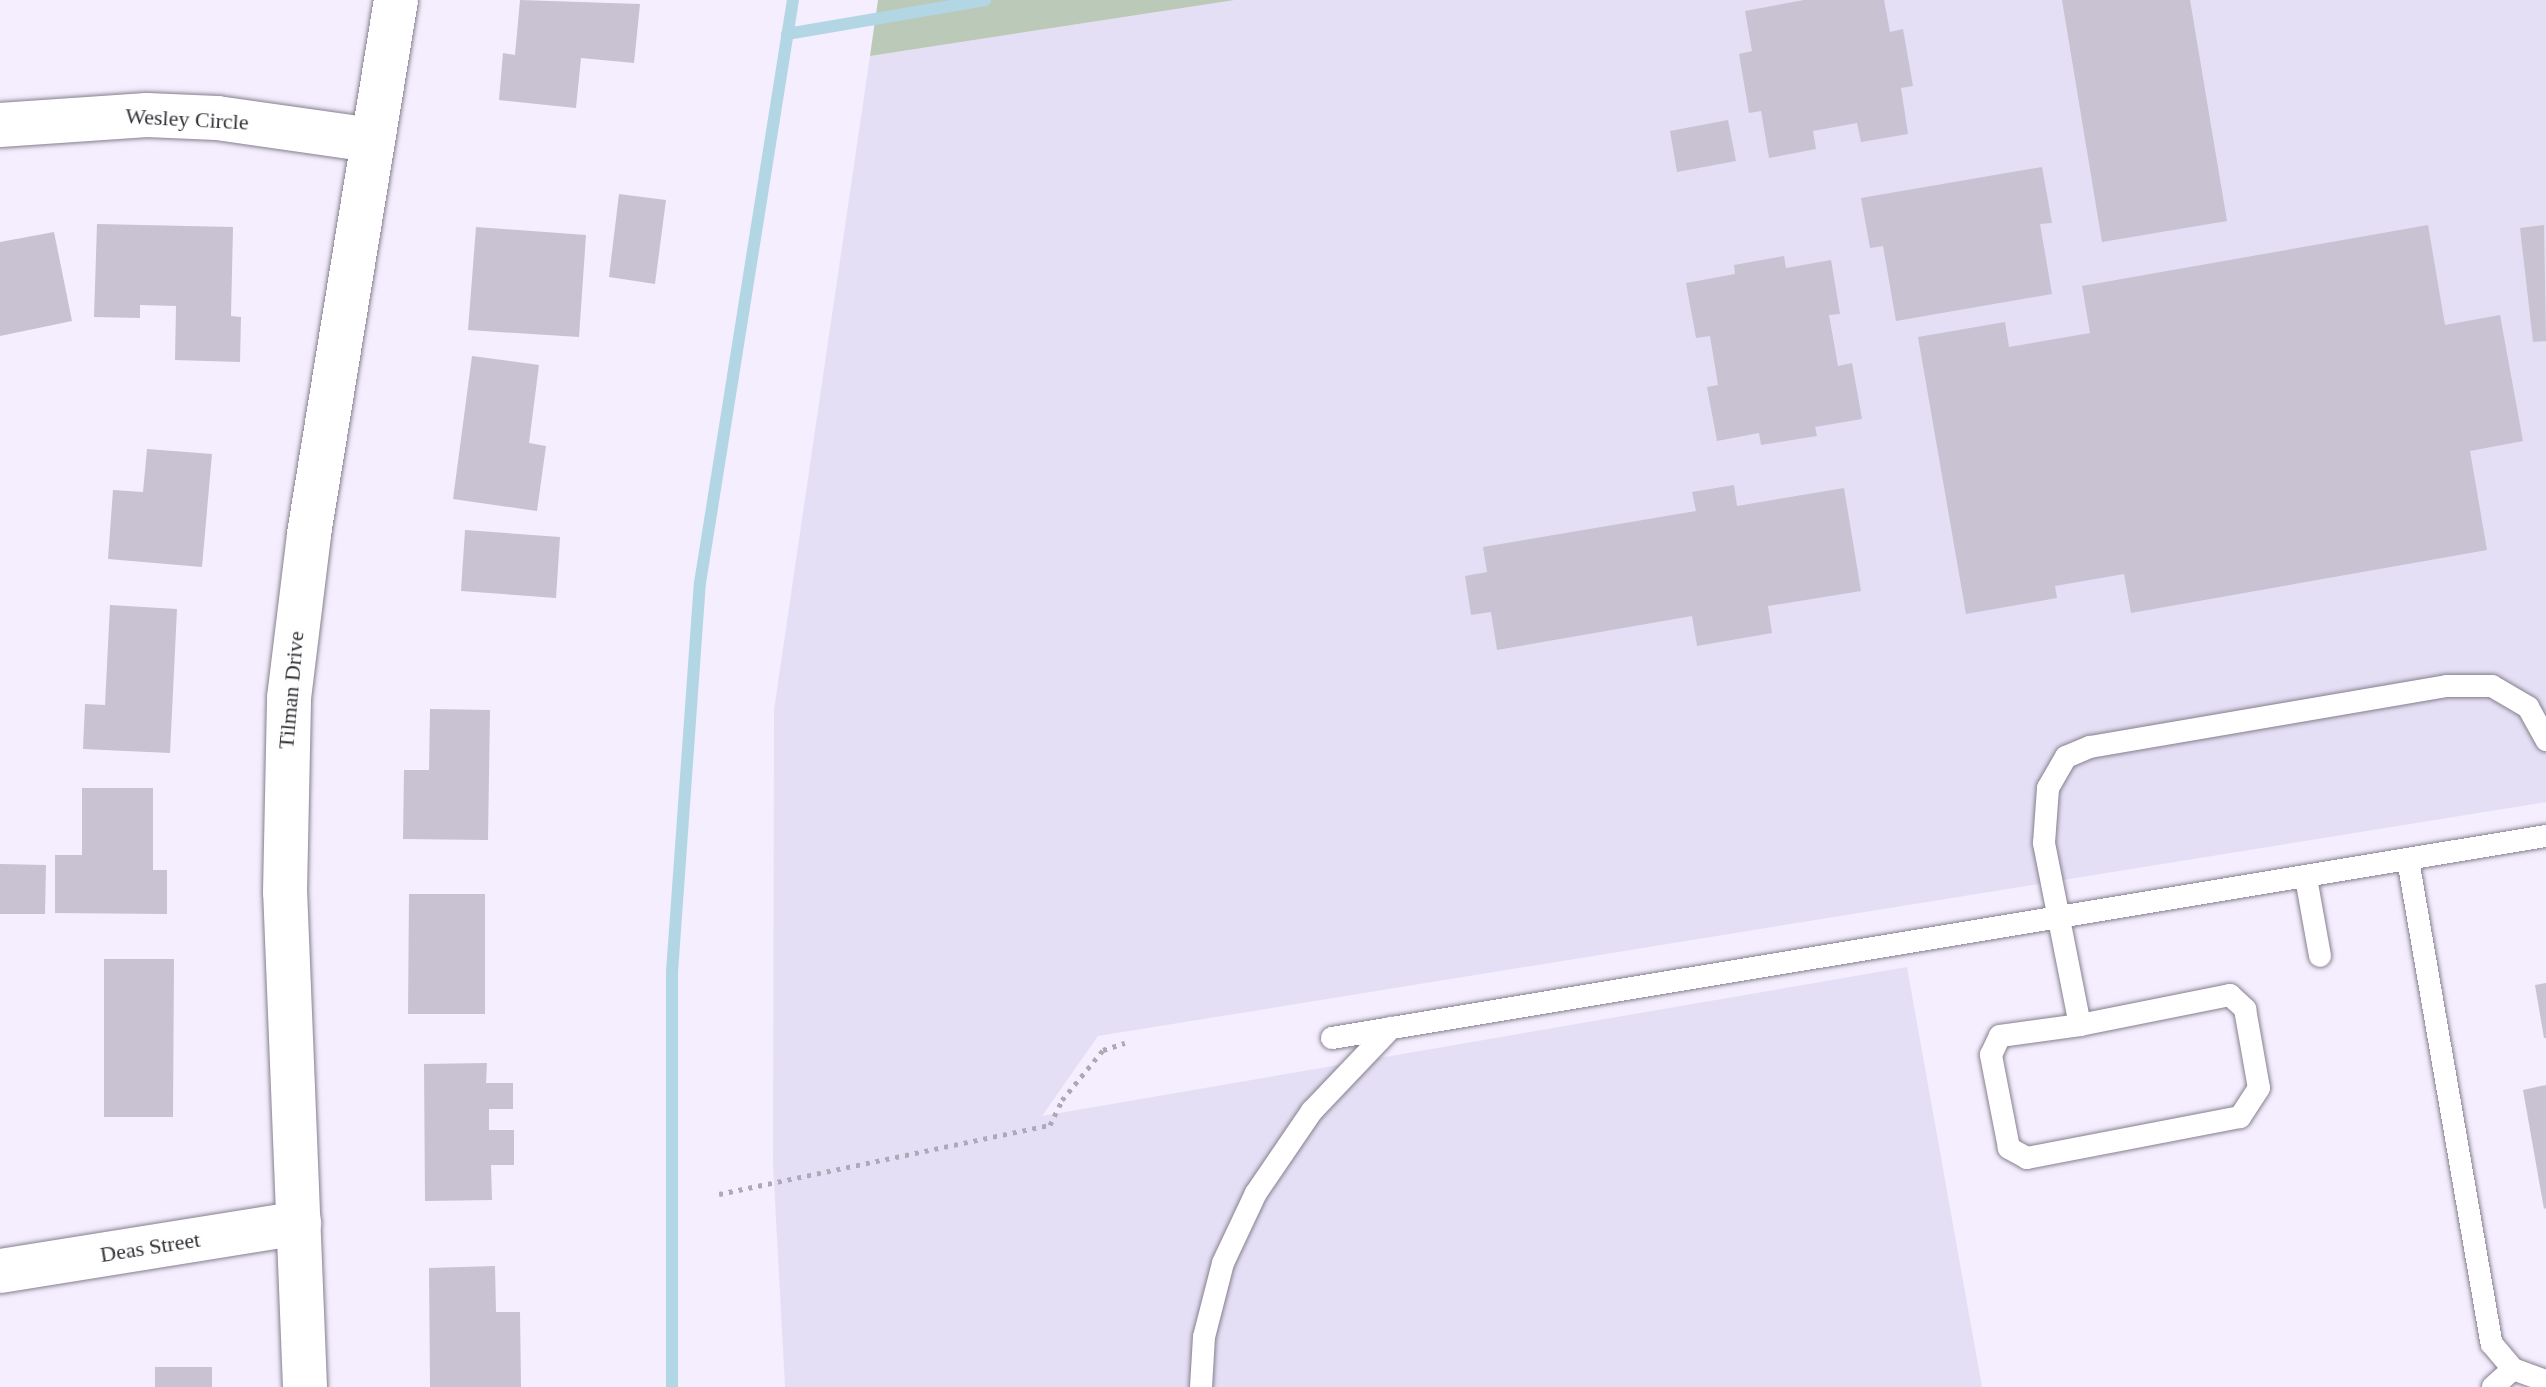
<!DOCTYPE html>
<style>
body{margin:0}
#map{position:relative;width:2546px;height:1387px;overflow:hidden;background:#f4eefe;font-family:Georgia,serif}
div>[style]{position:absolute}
.education>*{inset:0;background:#e5dff5}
.green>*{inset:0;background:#bbc9b8}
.stream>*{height:12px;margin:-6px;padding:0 6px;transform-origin:6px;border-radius:6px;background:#b3d6e5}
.building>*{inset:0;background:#c8c2d2}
.path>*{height:5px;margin-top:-2.5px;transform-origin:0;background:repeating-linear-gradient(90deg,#aea9b6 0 4px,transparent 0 10px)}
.roads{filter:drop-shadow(0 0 2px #857f8e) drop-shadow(0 0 2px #857f8e)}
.service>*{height:22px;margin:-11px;padding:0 11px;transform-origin:11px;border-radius:11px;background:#fff}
.minor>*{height:44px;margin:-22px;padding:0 22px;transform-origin:22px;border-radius:22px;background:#fff}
span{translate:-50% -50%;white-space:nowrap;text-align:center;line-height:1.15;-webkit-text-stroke:8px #fefefe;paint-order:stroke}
.street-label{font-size:22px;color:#343238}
</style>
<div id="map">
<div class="education">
<div style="clip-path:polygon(1235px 0,2546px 0,2546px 802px,1098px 1036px,1042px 1116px,1907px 967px,1982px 1387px,785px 1387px,773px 1163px,774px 710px,870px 56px)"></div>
</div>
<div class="green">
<div style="clip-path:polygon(878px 0,1235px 0,870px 56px)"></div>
</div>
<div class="stream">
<div style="left:787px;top:34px;width:201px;rotate:-9.7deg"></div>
<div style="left:672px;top:1387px;width:415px;rotate:-90deg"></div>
<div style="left:672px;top:972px;width:390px;rotate:-85.9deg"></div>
<div style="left:700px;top:583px;width:590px;rotate:-80.94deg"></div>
</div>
<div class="building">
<div style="clip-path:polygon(520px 0,640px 4px,634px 63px,581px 58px,576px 108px,499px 100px,503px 53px,515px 55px)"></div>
<div style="clip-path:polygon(1804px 0,1884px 0,1890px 32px,1903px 29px,1913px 86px,1901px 88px,1908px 134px,1861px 142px,1857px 123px,1813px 131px,1816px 149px,1769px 158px,1761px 111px,1749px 113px,1739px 54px,1752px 51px,1745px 11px)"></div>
<div style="clip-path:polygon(2062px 0,2190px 0,2227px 221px,2102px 242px)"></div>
<div style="clip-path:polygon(1728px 120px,1736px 161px,1677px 172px,1670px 131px)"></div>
<div style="clip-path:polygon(2042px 167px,2052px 223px,2040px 224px,2052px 294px,1896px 321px,1883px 246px,1870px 248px,1861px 198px)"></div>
<div style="clip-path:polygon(619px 194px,666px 200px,655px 284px,609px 277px)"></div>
<div style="clip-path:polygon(97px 224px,233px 227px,231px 316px,241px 317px,240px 362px,175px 360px,176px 306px,140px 305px,140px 318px,94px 317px)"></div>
<div style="clip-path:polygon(2428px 225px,2445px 325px,2500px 315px,2523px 441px,2470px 451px,2487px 550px,2131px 613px,2124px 574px,2055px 586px,2057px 598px,1966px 614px,1918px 337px,2005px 322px,2009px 347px,2090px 333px,2082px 286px)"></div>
<div style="clip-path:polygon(2544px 225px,2546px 341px,2533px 342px,2520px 228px)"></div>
<div style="clip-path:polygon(476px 227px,586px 235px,579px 337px,468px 330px)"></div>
<div style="clip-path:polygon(54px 232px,72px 321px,0 336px,0 242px)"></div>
<div style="clip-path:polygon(1784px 256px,1786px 268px,1831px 260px,1840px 314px,1829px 315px,1838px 366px,1852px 363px,1862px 419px,1815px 427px,1817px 436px,1761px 445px,1759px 433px,1717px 441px,1707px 387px,1718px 385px,1710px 336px,1696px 338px,1686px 283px,1735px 274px,1734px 265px)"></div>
<div style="clip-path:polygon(472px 356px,539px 365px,529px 443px,546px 446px,537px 511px,453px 499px)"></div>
<div style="clip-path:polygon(147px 449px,212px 454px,202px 567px,108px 559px,113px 490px,143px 492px)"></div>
<div style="clip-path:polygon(1734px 485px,1737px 506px,1844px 488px,1861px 591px,1768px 606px,1772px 633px,1697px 646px,1692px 616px,1497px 650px,1491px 612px,1471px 615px,1465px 576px,1487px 572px,1483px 547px,1696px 511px,1692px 492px)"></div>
<div style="clip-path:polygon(465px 530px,560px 537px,556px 598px,461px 591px)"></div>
<div style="clip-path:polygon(110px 605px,177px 609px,170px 753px,83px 749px,85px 704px,105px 705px)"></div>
<div style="clip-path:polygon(430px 709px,490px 710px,488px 840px,403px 839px,404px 770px,429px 770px)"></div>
<div style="clip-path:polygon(82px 788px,153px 788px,153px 870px,167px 870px,167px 914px,55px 913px,55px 855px,82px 855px)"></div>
<div style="clip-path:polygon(0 864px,46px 865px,45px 914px,0 914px)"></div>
<div style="clip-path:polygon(409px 894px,485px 894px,485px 1014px,408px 1014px)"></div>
<div style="clip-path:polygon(104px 959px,174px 959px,173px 1117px,104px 1117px)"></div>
<div style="clip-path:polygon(2546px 983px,2546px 1038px,2544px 1038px,2535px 985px)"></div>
<div style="clip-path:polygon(487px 1063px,486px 1083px,513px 1083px,513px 1109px,489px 1109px,489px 1130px,514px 1130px,514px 1165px,491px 1165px,492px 1200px,425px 1201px,424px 1064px)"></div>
<div style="clip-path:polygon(2546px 1085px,2546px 1208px,2544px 1209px,2523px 1090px)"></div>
<div style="clip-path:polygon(495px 1266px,496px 1312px,520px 1312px,521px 1387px,430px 1387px,429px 1268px)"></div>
<div style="clip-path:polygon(155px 1367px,212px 1367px,212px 1387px,155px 1387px)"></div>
</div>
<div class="path">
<div style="left:719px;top:1194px;width:338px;rotate:-11.8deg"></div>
<div style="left:1050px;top:1125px;width:28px;rotate:-64deg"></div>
<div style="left:1062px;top:1100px;width:65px;rotate:-50.6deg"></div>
<div style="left:1103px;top:1050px;width:23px;rotate:-18deg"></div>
</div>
<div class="roads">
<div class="service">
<div style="left:2408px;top:860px;width:491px;rotate:80.2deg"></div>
<div style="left:2492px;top:1344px;width:33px;rotate:50deg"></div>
<div style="left:2513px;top:1369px;width:35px;rotate:20deg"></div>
<div style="left:2306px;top:878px;width:79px;rotate:79.8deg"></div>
<div style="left:2080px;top:1025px;width:153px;rotate:-11.3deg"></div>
<div style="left:2230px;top:995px;width:21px;rotate:43deg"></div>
<div style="left:2245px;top:1009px;width:80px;rotate:80deg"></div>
<div style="left:2259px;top:1088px;width:35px;rotate:123deg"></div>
<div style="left:2240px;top:1117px;width:217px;rotate:169.1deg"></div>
<div style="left:2027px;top:1158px;width:21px;rotate:-151deg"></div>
<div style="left:2009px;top:1148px;width:95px;rotate:-101deg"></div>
<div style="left:1991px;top:1055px;width:21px;rotate:-65deg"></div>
<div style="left:2000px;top:1036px;width:81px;rotate:-7.8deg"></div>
<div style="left:2080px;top:1025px;width:186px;rotate:-101.2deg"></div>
<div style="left:2044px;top:843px;width:55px;rotate:-85.8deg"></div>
<div style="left:2048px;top:788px;width:36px;rotate:-60deg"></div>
<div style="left:2066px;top:757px;width:26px;rotate:-23deg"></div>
<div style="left:2090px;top:747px;width:362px;rotate:-9.7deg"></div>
<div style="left:2447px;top:686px;width:45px"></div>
<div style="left:2492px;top:686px;width:42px;rotate:30.3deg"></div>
<div style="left:2528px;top:707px;width:38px;rotate:61deg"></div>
<div style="left:1332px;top:1038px;width:1231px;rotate:-9.45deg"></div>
<div style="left:1201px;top:1387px;width:50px;rotate:-86.6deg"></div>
<div style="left:1204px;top:1337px;width:76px;rotate:-75.6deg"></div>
<div style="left:1223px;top:1263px;width:77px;rotate:-64.8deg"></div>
<div style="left:1256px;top:1193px;width:99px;rotate:-55.7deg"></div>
<div style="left:1312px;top:1111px;width:115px;rotate:-46.4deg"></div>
<div style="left:2493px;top:1387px;width:27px;rotate:-42deg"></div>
</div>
<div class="minor">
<div style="left:0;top:125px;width:147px;rotate:-3.9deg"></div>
<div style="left:147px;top:115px;width:70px;rotate:2.5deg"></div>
<div style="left:217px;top:118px;width:157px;rotate:8.1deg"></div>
<div style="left:0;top:1271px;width:303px;rotate:-9.1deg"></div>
<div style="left:305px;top:1387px;width:495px;rotate:-92.3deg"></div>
<div style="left:285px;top:892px;width:194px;rotate:-88.8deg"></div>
<div style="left:289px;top:698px;width:165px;rotate:-83deg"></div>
<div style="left:309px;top:534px;width:541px;rotate:-80.75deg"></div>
</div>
</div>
<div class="street-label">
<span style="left:187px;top:119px;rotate:3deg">Wesley Circle</span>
<span style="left:291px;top:690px;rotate:-85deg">Tilman Drive</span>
<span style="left:150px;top:1247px;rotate:-9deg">Deas Street</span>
</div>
</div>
